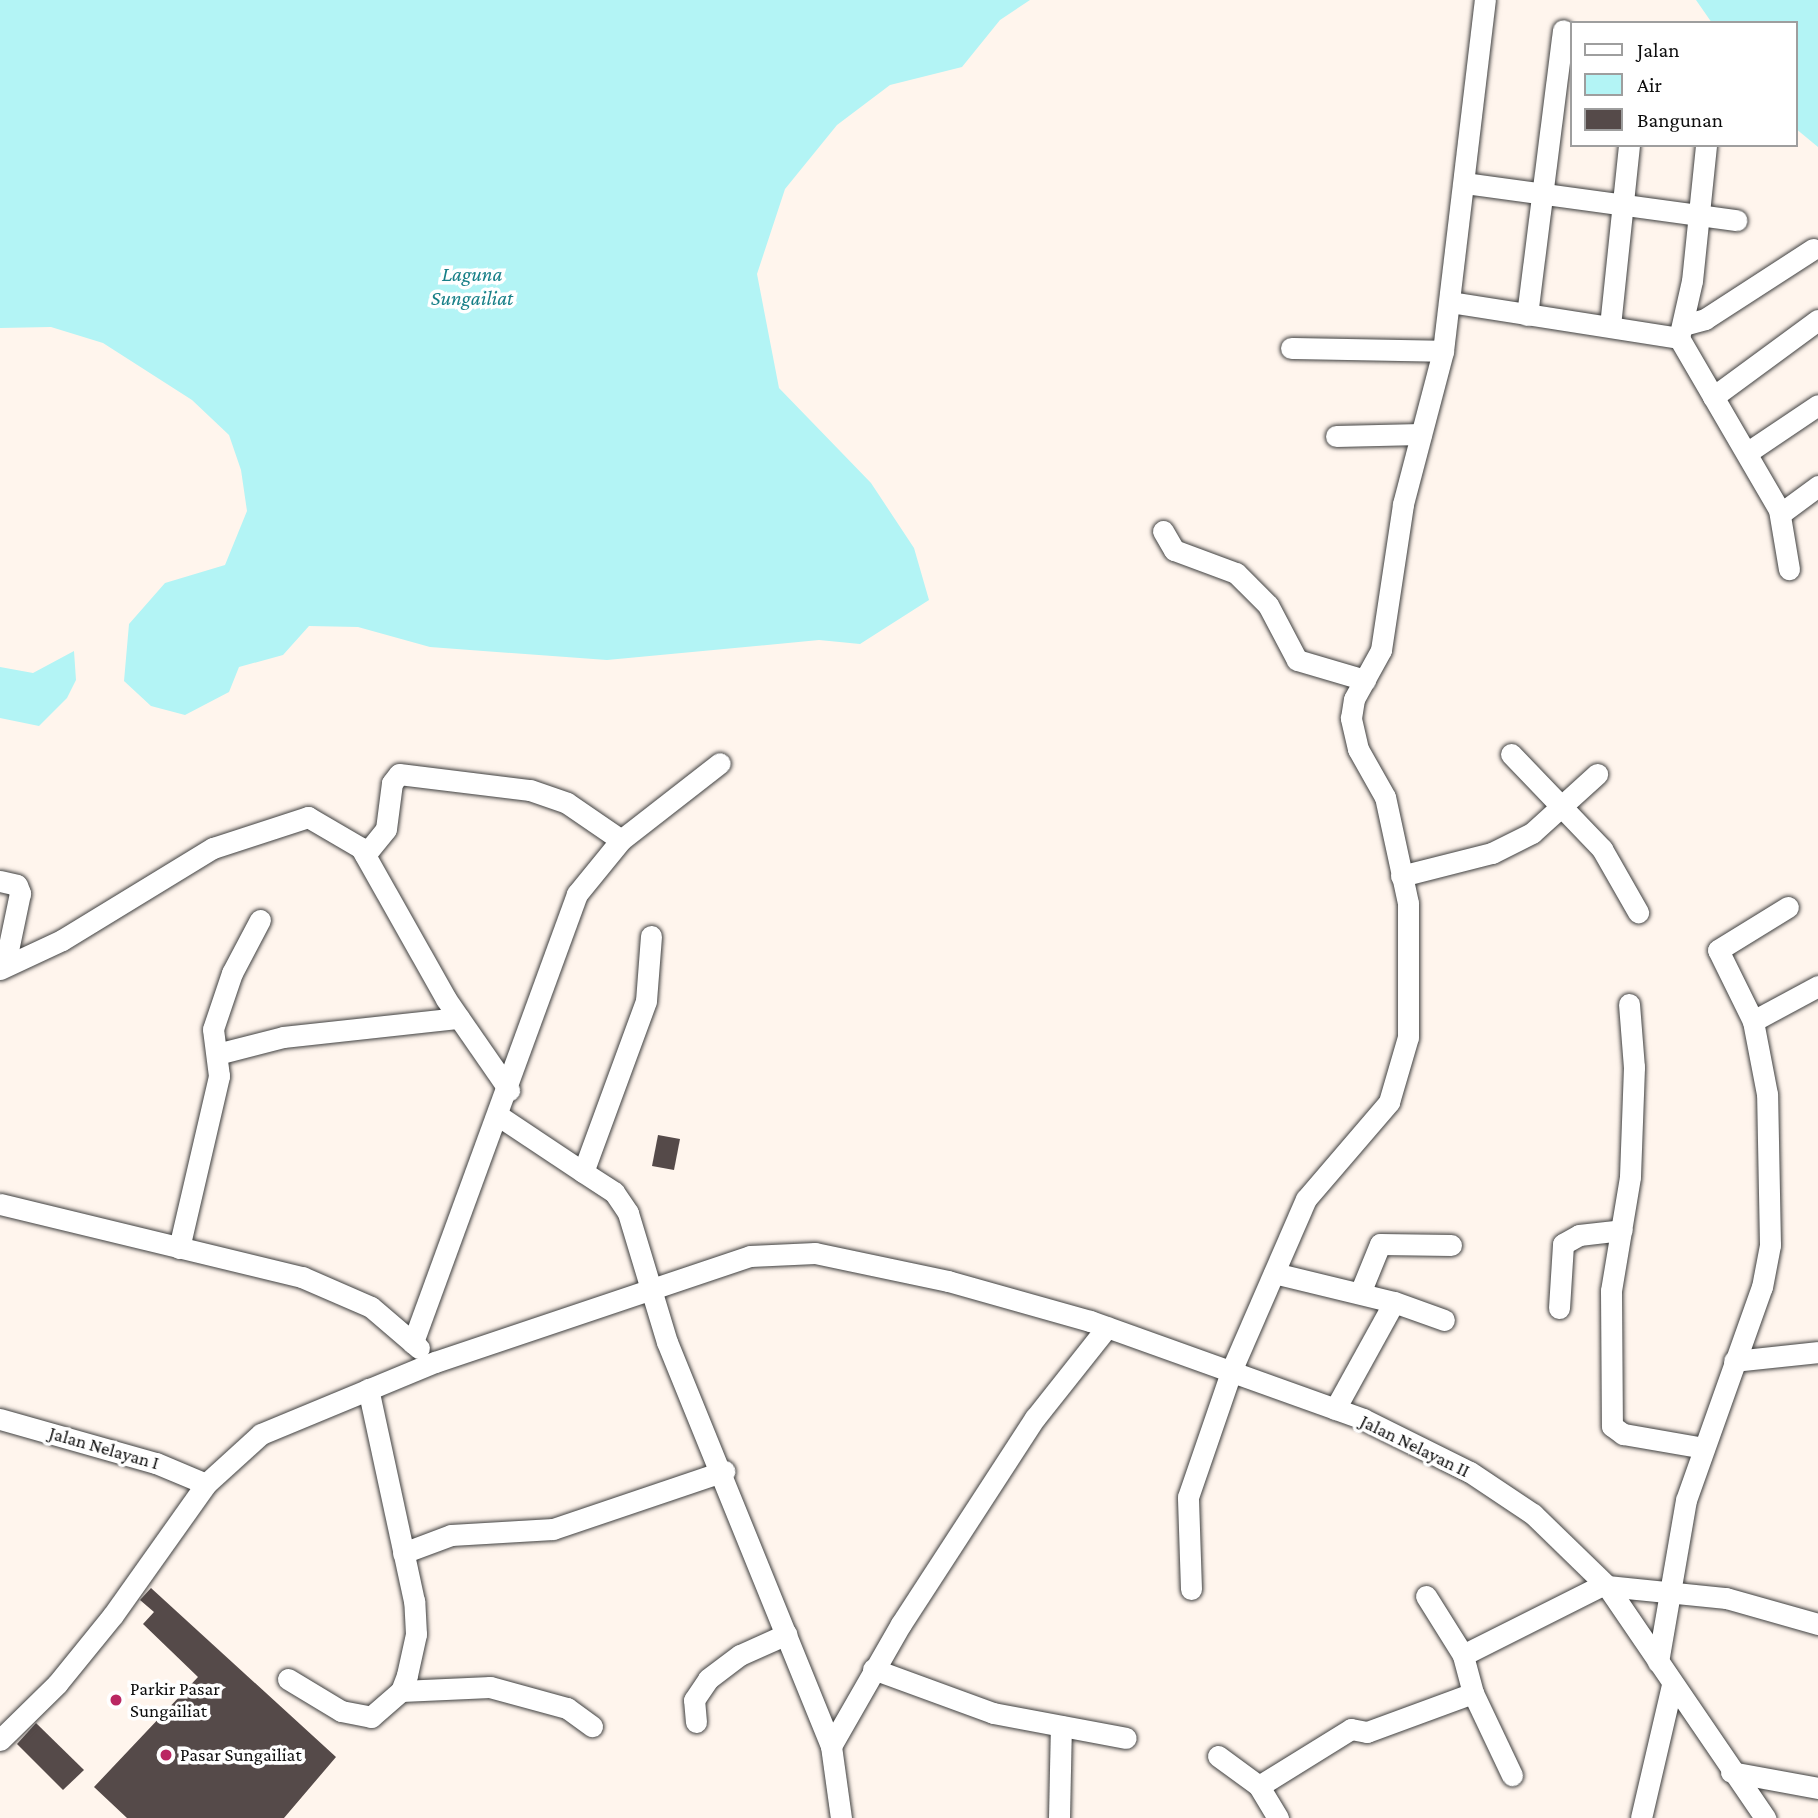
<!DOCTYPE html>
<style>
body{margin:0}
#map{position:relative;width:1818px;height:1818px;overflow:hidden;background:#fff5ed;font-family:"Crimson Pro",serif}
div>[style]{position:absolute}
.water>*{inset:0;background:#b3f4f5}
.building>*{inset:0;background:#554a49}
.roads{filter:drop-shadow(0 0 2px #404040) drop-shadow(0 0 2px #404040)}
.minor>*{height:21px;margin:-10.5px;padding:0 10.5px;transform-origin:10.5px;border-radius:10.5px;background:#fff}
.dots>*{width:19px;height:19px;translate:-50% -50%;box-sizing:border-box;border:4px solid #fff;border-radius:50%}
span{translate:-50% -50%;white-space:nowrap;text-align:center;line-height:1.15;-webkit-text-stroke:7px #fff;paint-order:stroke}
.street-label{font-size:19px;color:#0d0d0d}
.poi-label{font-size:19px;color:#0d0d0d}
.left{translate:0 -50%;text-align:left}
.water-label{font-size:21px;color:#177f87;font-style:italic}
.legend{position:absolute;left:1570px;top:21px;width:228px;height:126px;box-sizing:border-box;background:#fff;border:2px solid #9e9e9e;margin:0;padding:9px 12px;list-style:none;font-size:21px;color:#0d0d0d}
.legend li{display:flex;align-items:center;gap:14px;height:35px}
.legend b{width:35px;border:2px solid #9e9e9e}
</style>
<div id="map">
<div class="water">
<div style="clip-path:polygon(0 0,1030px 0,1000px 20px,962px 67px,890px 85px,837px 125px,785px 189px,757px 274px,779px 388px,871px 483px,914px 548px,929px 600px,860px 644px,819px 640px,607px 660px,430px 647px,358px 627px,309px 626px,283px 655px,239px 667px,229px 692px,185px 715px,151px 706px,124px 681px,129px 624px,165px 583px,225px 565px,247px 511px,241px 470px,229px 435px,192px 400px,103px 343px,51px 327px,0 328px)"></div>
<div style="clip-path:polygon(1696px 0,1818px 0,1818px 147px,1795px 128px,1795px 23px,1712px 23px)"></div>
<div style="clip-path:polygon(74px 651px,76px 680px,67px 698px,39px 726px,0 718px,0 667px,33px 673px)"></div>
</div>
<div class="building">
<div style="clip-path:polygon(658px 1135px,680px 1139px,674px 1170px,652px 1166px)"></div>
<div style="clip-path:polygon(151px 1588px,336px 1757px,284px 1818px,127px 1818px,94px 1787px,198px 1677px,143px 1624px,154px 1612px,140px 1600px)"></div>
<div style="clip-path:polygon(36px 1723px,84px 1770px,63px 1790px,17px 1744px)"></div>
</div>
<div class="roads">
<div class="minor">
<div style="left:1465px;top:183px;width:274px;rotate:7.8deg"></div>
<div style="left:1450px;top:302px;width:232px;rotate:8.9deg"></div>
<div style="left:1679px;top:338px;width:199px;rotate:59.8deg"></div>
<div style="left:1779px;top:510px;width:60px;rotate:80.4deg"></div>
<div style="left:1527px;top:315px;width:287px;rotate:-82.8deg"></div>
<div style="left:1683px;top:325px;width:23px;rotate:-15deg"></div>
<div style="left:1705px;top:319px;width:129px;rotate:-32.9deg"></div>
<div style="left:1610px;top:326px;width:182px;rotate:-84deg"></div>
<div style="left:1679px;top:338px;width:58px;rotate:-77.2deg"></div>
<div style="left:1692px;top:281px;width:137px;rotate:-84.1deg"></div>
<div style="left:1291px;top:348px;width:152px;rotate:1.1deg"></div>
<div style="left:1713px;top:397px;width:130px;rotate:-36.3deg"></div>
<div style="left:1336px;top:436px;width:85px;rotate:-1.3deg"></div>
<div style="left:1748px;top:452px;width:84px;rotate:-33.9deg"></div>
<div style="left:1780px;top:514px;width:47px;rotate:-36.4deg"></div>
<div style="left:1163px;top:531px;width:22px;rotate:60deg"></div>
<div style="left:1174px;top:550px;width:66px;rotate:20.4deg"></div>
<div style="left:1236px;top:573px;width:45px;rotate:45deg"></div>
<div style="left:1268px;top:605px;width:62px;rotate:62.2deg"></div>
<div style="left:1297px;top:660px;width:71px;rotate:16.4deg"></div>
<div style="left:1511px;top:754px;width:132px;rotate:46.2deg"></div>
<div style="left:1602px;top:849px;width:73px;rotate:60.3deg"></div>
<div style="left:621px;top:840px;width:125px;rotate:-37.9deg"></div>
<div style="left:365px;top:855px;width:33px;rotate:-51deg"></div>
<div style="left:386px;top:829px;width:46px;rotate:-82.6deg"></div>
<div style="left:392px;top:783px;width:11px;rotate:-52deg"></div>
<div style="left:399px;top:774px;width:132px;rotate:7deg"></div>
<div style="left:530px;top:790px;width:39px;rotate:19deg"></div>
<div style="left:567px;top:803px;width:65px;rotate:34.4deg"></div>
<div style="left:621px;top:840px;width:70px;rotate:129.2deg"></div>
<div style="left:577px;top:894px;width:478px;rotate:110.1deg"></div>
<div style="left:1401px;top:876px;width:94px;rotate:-14.2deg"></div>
<div style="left:1492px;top:853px;width:45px;rotate:-26.6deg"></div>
<div style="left:1532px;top:833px;width:88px;rotate:-42.2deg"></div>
<div style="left:0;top:881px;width:17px;rotate:13deg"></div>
<div style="left:17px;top:885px;width:9px;rotate:69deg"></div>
<div style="left:20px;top:893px;width:74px;rotate:101.8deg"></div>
<div style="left:651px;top:936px;width:65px;rotate:94.4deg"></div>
<div style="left:646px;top:1001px;width:182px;rotate:110.2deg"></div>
<div style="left:583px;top:1172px;width:37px;rotate:33deg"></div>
<div style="left:614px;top:1192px;width:25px;rotate:56deg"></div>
<div style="left:628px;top:1213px;width:135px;rotate:73.2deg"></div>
<div style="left:667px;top:1342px;width:436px;rotate:67.9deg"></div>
<div style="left:831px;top:1746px;width:73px;rotate:82.1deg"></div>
<div style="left:0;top:969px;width:68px;rotate:-25.1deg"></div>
<div style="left:62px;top:940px;width:177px;rotate:-31.4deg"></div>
<div style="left:213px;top:848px;width:100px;rotate:-18.1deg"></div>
<div style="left:308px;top:817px;width:61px;rotate:30.3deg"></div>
<div style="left:361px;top:848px;width:173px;rotate:60.6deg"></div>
<div style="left:446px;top:999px;width:111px;rotate:55.3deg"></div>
<div style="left:1629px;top:1004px;width:63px;rotate:85.5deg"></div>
<div style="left:1634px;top:1067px;width:110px;rotate:92.1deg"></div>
<div style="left:1630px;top:1177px;width:116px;rotate:99.5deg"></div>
<div style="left:1611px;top:1291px;width:135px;rotate:89.6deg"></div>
<div style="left:1612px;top:1426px;width:14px;rotate:36deg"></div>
<div style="left:1623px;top:1434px;width:82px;rotate:9.8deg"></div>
<div style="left:1753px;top:1021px;width:74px;rotate:-28.3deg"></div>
<div style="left:217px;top:1054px;width:68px;rotate:-14.4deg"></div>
<div style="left:283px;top:1037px;width:177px;rotate:-6.2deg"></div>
<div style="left:499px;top:1116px;width:101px;rotate:33.7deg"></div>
<div style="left:0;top:1204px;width:311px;rotate:13.6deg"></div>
<div style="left:302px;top:1277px;width:75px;rotate:23.5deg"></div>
<div style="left:371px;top:1307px;width:63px;rotate:40.5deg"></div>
<div style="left:179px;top:1248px;width:177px;rotate:-76.9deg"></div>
<div style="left:219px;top:1076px;width:47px;rotate:-97.3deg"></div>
<div style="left:213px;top:1029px;width:59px;rotate:-71.3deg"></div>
<div style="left:232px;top:973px;width:60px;rotate:-62.2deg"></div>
<div style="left:1274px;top:1273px;width:123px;rotate:13.6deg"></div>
<div style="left:1394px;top:1302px;width:53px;rotate:19.8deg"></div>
<div style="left:1360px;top:1293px;width:53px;rotate:-67.8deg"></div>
<div style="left:1380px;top:1244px;width:71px;rotate:0.8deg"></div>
<div style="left:1559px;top:1308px;width:64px;rotate:-86.4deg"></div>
<div style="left:1563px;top:1244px;width:18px;rotate:-29deg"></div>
<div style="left:1579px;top:1235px;width:43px;rotate:-6.6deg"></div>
<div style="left:1734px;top:1361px;width:84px;rotate:-6.1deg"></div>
<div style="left:1335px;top:1409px;width:122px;rotate:-61.1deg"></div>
<div style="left:0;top:1419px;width:162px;rotate:15.8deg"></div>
<div style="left:156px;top:1463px;width:54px;rotate:22.8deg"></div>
<div style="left:403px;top:1553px;width:51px;rotate:-20.6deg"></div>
<div style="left:451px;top:1535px;width:102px;rotate:-3.4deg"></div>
<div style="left:553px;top:1529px;width:181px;rotate:-18.7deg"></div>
<div style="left:1607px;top:1586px;width:120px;rotate:5.8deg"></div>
<div style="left:1726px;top:1598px;width:96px;rotate:15.8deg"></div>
<div style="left:1191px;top:1589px;width:92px;rotate:-91.9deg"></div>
<div style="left:1188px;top:1497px;width:135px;rotate:-71deg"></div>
<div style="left:1232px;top:1369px;width:185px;rotate:-66.5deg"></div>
<div style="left:1306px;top:1199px;width:128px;rotate:-49.4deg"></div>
<div style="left:1389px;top:1102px;width:68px;rotate:-73.7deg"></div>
<div style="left:1408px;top:1037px;width:134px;rotate:-90deg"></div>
<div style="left:1408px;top:903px;width:108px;rotate:-102.2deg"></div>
<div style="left:1385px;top:797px;width:55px;rotate:-119.4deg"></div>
<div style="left:1358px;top:749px;width:32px;rotate:-103deg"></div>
<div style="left:1351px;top:718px;width:19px;rotate:-81deg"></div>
<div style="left:1354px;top:699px;width:56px;rotate:-61.1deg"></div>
<div style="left:1381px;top:650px;width:148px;rotate:-81.4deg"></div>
<div style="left:1403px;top:504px;width:158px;rotate:-75.3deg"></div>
<div style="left:1443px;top:351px;width:354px;rotate:-83.2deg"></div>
<div style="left:1426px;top:1596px;width:70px;rotate:57.9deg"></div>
<div style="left:1463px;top:1655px;width:158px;rotate:-26.7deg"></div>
<div style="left:1658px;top:1662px;width:164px;rotate:-80.2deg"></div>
<div style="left:1686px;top:1500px;width:226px;rotate:-70.4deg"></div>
<div style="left:1762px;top:1287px;width:43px;rotate:-79.2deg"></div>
<div style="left:1770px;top:1245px;width:151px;rotate:-91.1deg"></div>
<div style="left:1767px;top:1094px;width:74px;rotate:-100.9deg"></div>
<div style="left:1753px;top:1021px;width:79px;rotate:-116.2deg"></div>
<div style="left:1718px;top:950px;width:82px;rotate:-31.6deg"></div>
<div style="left:873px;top:1669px;width:128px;rotate:20.1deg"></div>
<div style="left:993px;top:1713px;width:135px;rotate:10.6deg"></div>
<div style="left:288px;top:1679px;width:62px;rotate:31.1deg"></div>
<div style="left:341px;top:1711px;width:31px;rotate:11deg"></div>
<div style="left:371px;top:1717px;width:40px;rotate:-41deg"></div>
<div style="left:401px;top:1691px;width:17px;rotate:-69deg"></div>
<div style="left:407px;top:1675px;width:42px;rotate:-77.6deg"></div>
<div style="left:416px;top:1634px;width:33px;rotate:-93deg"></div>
<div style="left:414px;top:1601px;width:217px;rotate:-102.2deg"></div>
<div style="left:401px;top:1691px;width:89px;rotate:-2.6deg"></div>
<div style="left:490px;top:1687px;width:80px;rotate:15.3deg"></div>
<div style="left:567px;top:1708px;width:31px;rotate:36deg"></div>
<div style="left:1473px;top:1693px;width:91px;rotate:64.6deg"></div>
<div style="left:696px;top:1722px;width:22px;rotate:-95deg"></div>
<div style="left:694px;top:1700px;width:25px;rotate:-56deg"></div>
<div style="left:708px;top:1679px;width:40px;rotate:-37deg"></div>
<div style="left:740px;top:1655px;width:51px;rotate:-24.1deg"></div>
<div style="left:0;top:1740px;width:80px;rotate:-44.5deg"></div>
<div style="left:57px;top:1684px;width:89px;rotate:-50.9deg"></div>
<div style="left:113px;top:1615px;width:161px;rotate:-54.6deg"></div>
<div style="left:206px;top:1484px;width:74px;rotate:-42.3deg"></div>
<div style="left:261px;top:1434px;width:188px;rotate:-22.5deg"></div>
<div style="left:435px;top:1362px;width:332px;rotate:-18.6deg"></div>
<div style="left:750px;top:1256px;width:65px;rotate:-2.6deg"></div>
<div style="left:815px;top:1253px;width:136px;rotate:11.9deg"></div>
<div style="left:948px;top:1281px;width:148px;rotate:15.7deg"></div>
<div style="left:1090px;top:1321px;width:290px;rotate:19.7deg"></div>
<div style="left:1363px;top:1419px;width:119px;rotate:26.4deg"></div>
<div style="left:1470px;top:1472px;width:76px;rotate:33.7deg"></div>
<div style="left:1533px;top:1514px;width:103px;rotate:44.2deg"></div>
<div style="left:1607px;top:1586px;width:281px;rotate:55.7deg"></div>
<div style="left:831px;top:1746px;width:141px;rotate:-60.2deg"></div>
<div style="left:901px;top:1624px;width:246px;rotate:-57deg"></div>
<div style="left:1035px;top:1418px;width:116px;rotate:-51.6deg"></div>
<div style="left:1218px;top:1756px;width:51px;rotate:36.2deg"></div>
<div style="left:1731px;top:1772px;width:88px;rotate:10.4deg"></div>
<div style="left:1059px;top:1818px;width:92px;rotate:-88.8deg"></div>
<div style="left:1278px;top:1818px;width:37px;rotate:-121deg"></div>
<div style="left:1259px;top:1786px;width:108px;rotate:-31.8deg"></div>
<div style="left:1351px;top:1729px;width:16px;rotate:11deg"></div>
<div style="left:1367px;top:1732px;width:113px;rotate:-20.2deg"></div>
<div style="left:1473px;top:1693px;width:39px;rotate:-105deg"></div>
<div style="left:1641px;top:1818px;width:137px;rotate:-76.9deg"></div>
</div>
</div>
<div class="dots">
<div style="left:116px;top:1700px;background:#ba2762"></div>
<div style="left:166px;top:1755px;background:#ba2762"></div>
</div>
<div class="street-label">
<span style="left:1415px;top:1446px;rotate:26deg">Jalan Nelayan II</span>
<span style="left:104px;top:1448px;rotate:16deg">Jalan Nelayan I</span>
</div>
<div class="poi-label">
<span class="left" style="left:130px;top:1700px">Parkir Pasar<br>Sungailiat</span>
<span class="left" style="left:180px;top:1755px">Pasar Sungailiat</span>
</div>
<div class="water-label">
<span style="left:472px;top:286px">Laguna<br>Sungailiat</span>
</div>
<ul class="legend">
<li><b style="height:9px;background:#fff"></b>Jalan</li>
<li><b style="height:19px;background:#b3f4f5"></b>Air</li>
<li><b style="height:19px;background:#554a49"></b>Bangunan</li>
</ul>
</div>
